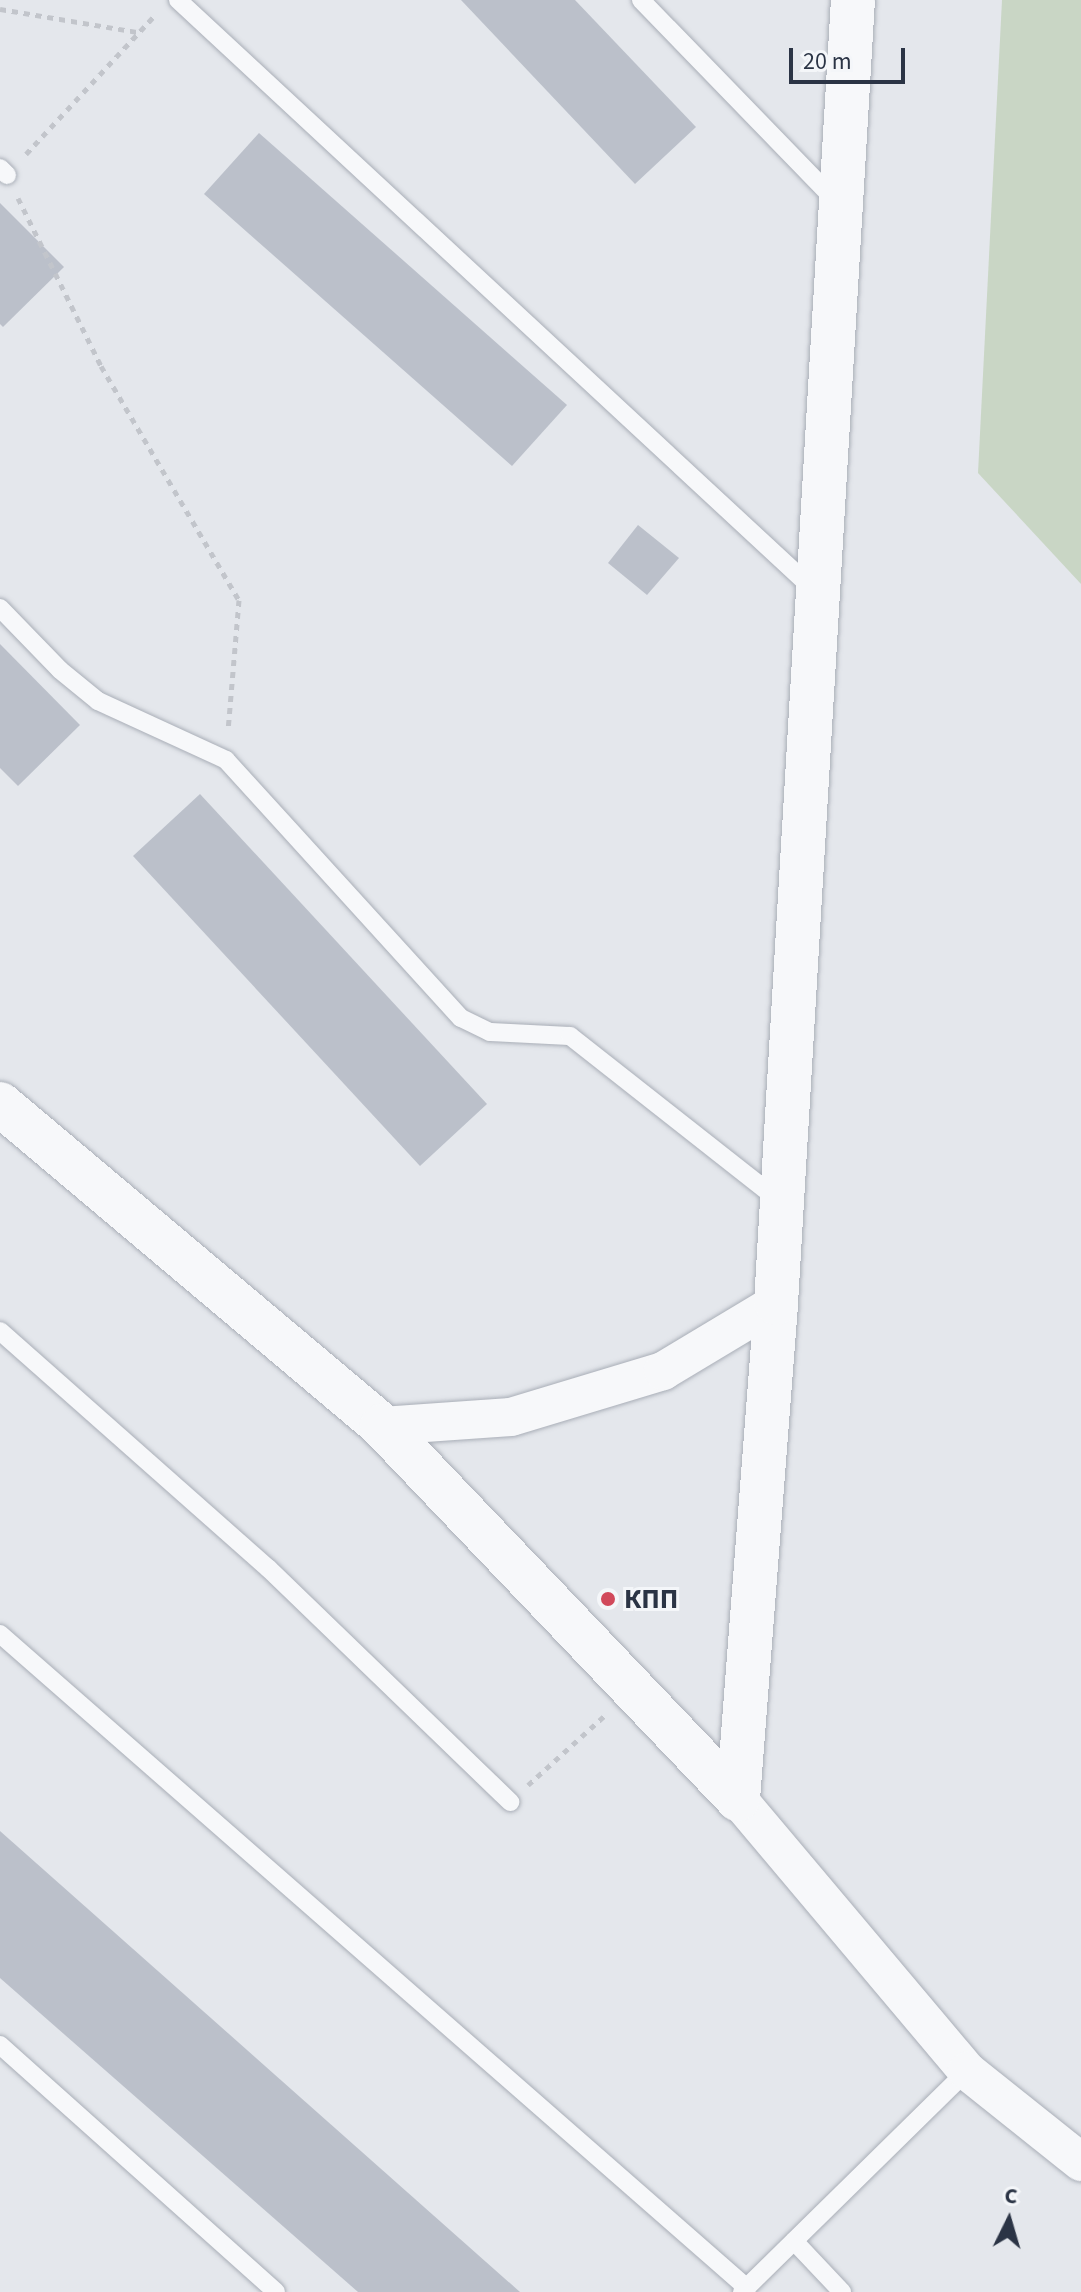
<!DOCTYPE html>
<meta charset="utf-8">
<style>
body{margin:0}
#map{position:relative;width:1081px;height:2292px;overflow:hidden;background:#e4e7ec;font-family:"Source Sans 3",sans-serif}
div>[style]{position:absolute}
.green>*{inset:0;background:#c9d6c5}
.building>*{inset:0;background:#bbc0ca}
.path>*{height:5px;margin-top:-2.5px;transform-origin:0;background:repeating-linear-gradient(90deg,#c2c5cb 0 6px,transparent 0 12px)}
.roads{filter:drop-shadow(0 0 2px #a9aeb7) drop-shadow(0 0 2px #a9aeb7)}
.service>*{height:18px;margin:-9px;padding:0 9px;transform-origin:9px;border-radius:9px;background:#f7f8fa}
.minor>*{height:38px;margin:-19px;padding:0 19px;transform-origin:19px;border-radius:19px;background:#f7f8fa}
.tertiary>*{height:44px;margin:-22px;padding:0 22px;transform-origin:22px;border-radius:22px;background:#f7f8fa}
.dots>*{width:22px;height:22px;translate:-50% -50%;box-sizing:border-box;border:4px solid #f4f6f9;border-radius:50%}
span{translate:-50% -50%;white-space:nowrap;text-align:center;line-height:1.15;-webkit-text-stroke:6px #f4f6f9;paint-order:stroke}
.poi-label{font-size:28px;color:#2b3445;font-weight:700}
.left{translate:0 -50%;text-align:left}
.north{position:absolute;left:969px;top:2180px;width:80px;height:80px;-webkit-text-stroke:6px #f4f6f9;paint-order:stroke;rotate:5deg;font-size:22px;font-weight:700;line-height:32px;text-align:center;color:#2b3445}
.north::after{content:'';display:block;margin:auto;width:28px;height:36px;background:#2b3445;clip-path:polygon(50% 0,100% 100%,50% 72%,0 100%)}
.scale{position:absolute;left:789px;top:48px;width:116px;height:36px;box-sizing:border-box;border:4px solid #2b3445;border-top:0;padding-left:10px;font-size:24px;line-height:28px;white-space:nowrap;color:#2b3445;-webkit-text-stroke:6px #f4f6f9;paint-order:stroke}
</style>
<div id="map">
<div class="green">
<div style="clip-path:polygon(1002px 0,1081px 0,1081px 584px,978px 473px)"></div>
</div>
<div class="building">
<div style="clip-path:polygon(461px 0,575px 0,696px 127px,635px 184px)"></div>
<div style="clip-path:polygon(259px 133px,567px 405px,512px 466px,204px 194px)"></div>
<div style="clip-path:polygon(0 203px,64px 267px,3px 327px,0 324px)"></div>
<div style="clip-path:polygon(638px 525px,679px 558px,647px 595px,608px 563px)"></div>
<div style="clip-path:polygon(0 644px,80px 725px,18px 786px,0 768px)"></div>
<div style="clip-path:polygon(200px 794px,487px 1104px,420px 1166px,133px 856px)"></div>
<div style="clip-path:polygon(0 1831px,520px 2292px,358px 2292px,0 1978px)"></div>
</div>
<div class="path">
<div style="left:0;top:9px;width:140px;rotate:9.5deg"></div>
<div style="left:26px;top:154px;width:190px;rotate:-47.1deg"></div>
<div style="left:18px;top:198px;width:187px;rotate:63.7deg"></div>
<div style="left:101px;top:366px;width:272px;rotate:59.5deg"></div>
<div style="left:239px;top:600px;width:131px;rotate:94.8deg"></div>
<div style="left:528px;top:1785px;width:103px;rotate:-42.2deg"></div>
</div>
<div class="roads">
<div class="service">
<div style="left:178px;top:0;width:866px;rotate:42.85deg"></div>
<div style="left:641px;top:0;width:280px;rotate:45.9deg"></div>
<div style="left:0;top:168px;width:10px;rotate:45deg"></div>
<div style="left:0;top:608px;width:86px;rotate:45.9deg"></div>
<div style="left:60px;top:670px;width:49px;rotate:39.2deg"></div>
<div style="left:98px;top:701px;width:141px;rotate:24.7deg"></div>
<div style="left:226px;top:760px;width:349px;rotate:47.7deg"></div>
<div style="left:461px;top:1018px;width:32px;rotate:26deg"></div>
<div style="left:490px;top:1032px;width:80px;rotate:2.9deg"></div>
<div style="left:570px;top:1036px;width:267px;rotate:38.2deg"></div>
<div style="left:0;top:1331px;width:358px;rotate:41.5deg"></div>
<div style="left:268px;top:1568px;width:337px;rotate:44deg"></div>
<div style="left:0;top:1634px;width:993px;rotate:41.2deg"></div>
<div style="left:0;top:2045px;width:370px;rotate:41.8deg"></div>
<div style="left:794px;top:2241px;width:70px;rotate:46.7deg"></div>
<div style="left:742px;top:2292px;width:315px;rotate:-44.5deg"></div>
</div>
<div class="minor">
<div style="left:382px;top:1426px;width:129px;rotate:-4deg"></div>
<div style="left:511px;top:1417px;width:159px;rotate:-16.8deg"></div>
<div style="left:663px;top:1371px;width:132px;rotate:-31deg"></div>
<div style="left:738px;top:1799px;width:356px;rotate:49.9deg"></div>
<div style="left:967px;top:2071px;width:146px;rotate:38.6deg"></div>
</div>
<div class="tertiary">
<div style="left:0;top:1104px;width:500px;rotate:40.1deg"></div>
<div style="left:382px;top:1426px;width:516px;rotate:46.34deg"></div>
<div style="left:738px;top:1799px;width:497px;rotate:-85.6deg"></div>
<div style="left:776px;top:1303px;width:1305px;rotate:-86.62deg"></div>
</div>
</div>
<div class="dots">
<div style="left:608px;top:1599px;background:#d1495b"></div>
</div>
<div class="poi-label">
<span class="left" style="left:624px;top:1599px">КПП</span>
</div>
<div class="north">С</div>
<div class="scale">20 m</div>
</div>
